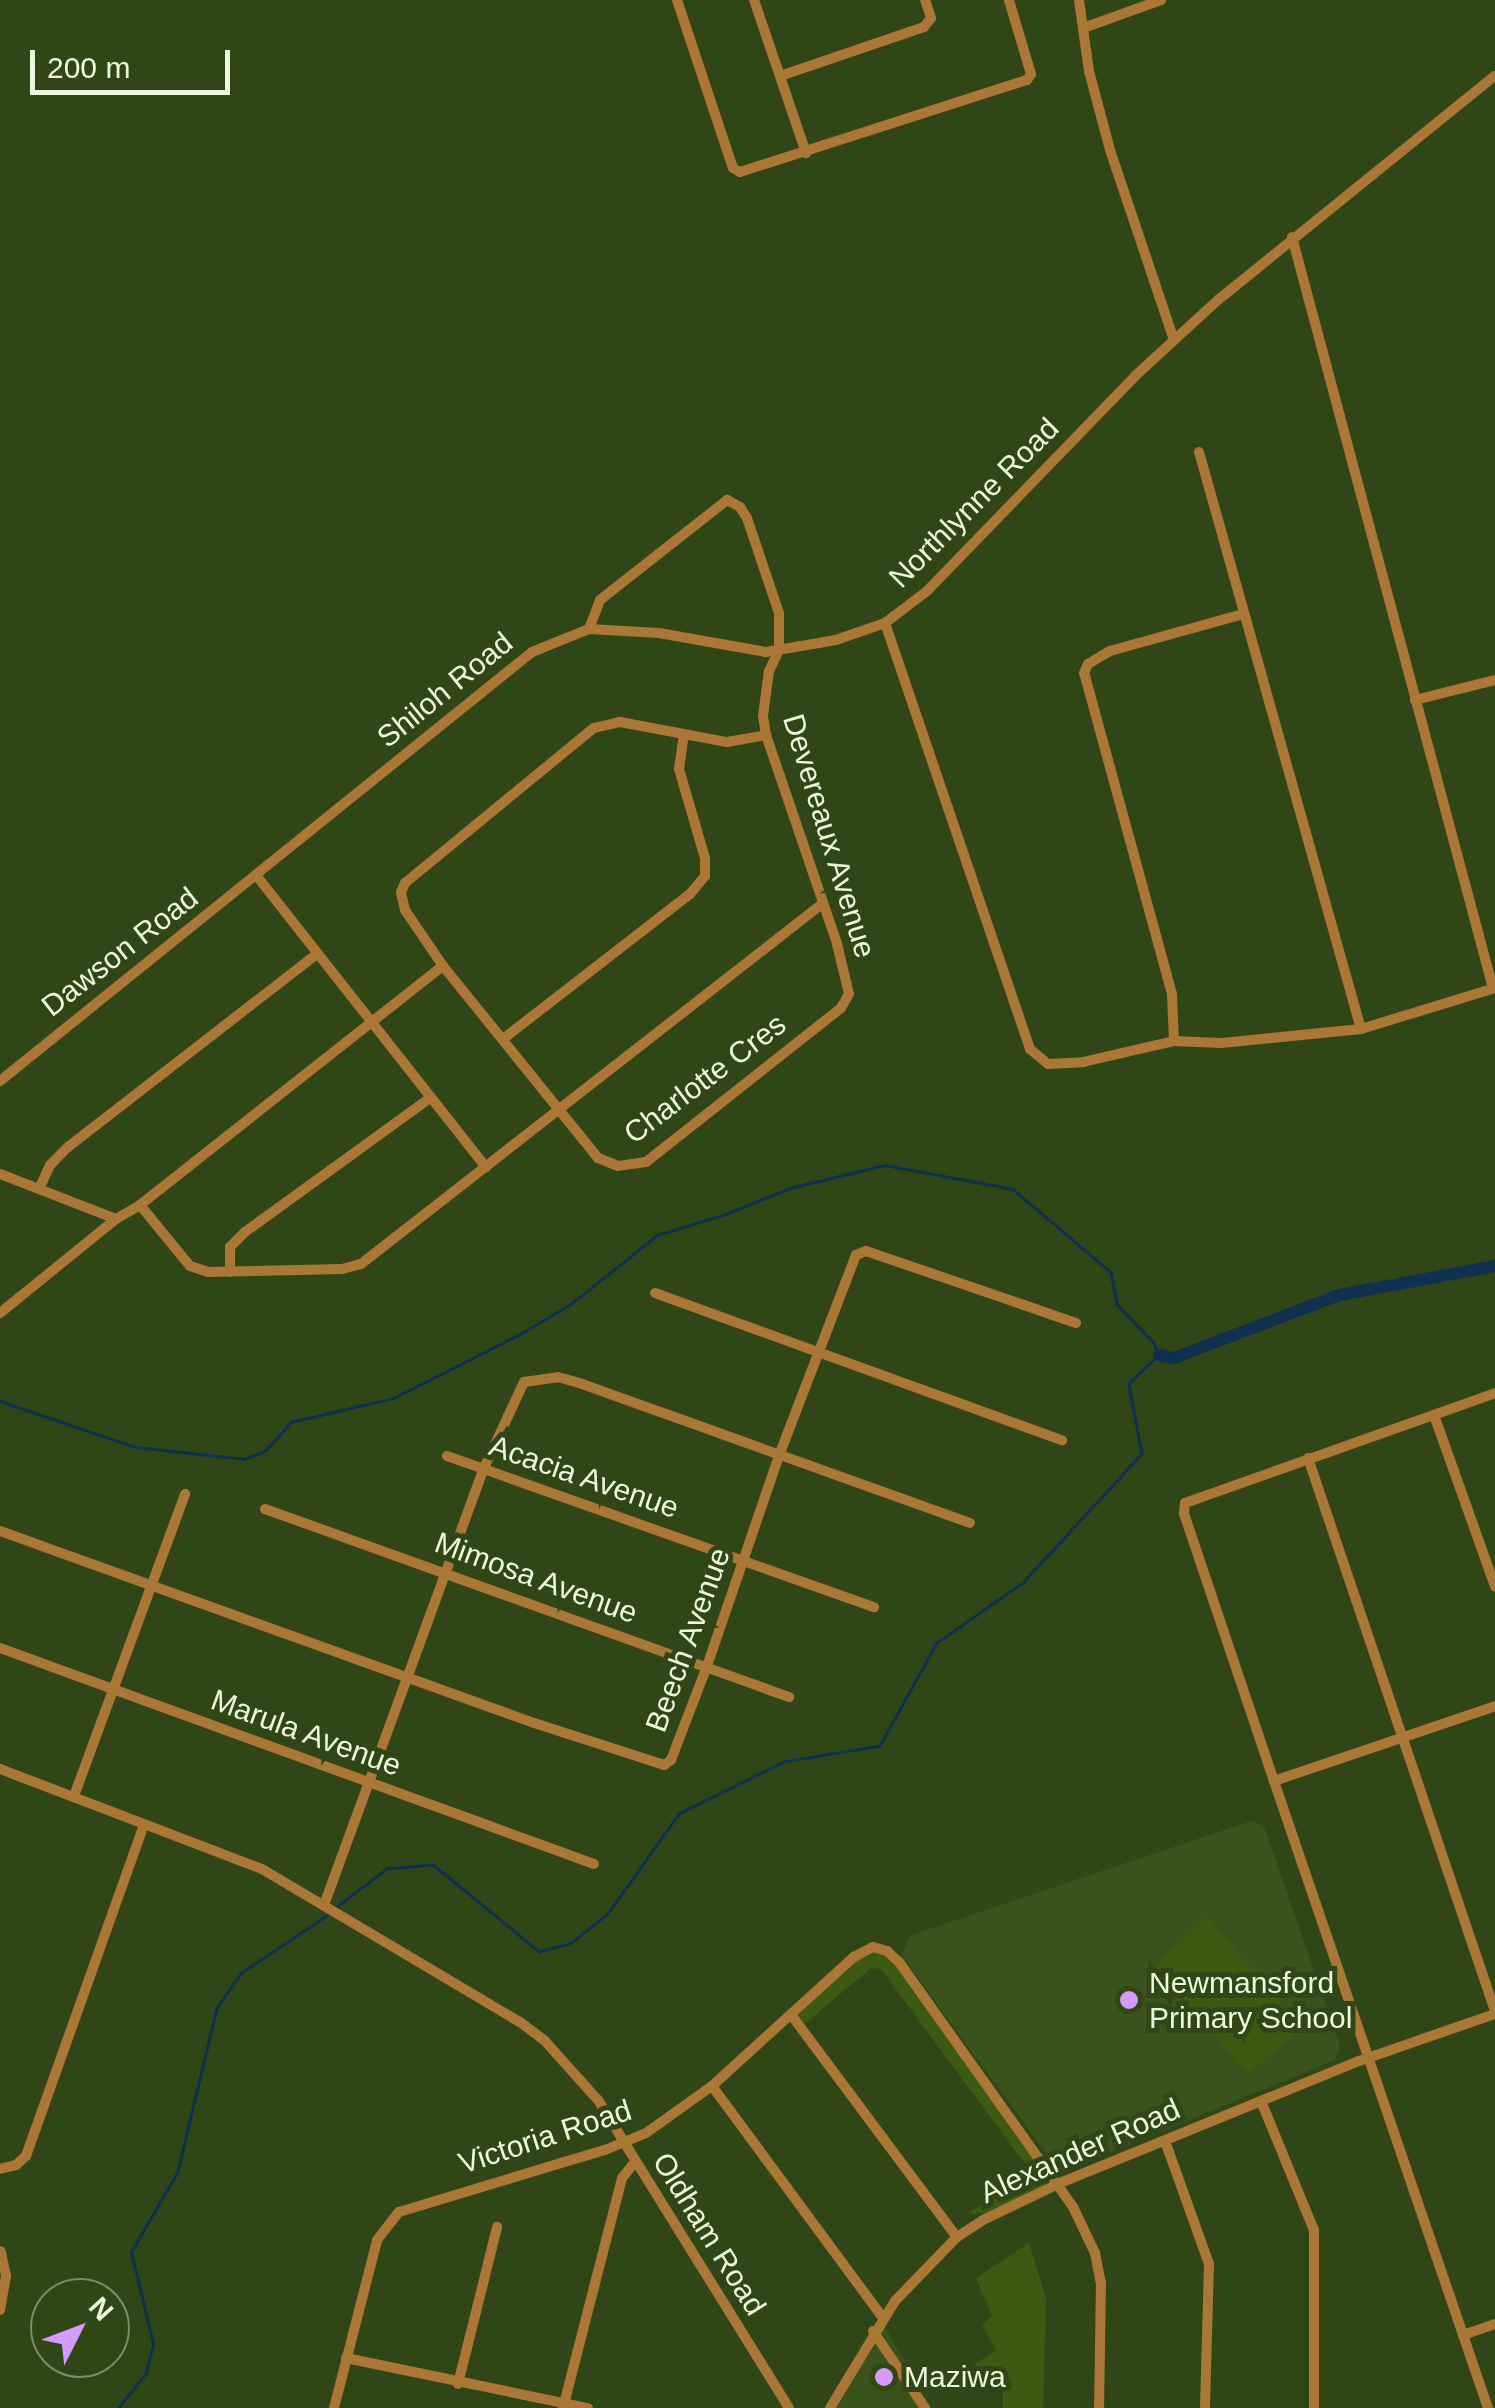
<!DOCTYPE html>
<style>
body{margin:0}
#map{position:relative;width:1495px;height:2408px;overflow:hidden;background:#314617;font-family:Arial,sans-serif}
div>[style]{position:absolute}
.built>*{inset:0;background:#3a521b}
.green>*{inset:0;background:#3d5a12}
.stream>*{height:2.5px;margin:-1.25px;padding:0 1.25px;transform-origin:1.25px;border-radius:1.25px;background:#0f304f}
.river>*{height:12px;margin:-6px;padding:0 6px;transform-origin:6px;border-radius:6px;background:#0f304f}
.minor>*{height:10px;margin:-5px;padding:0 5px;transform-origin:5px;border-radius:5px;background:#aa7736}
.dots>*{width:28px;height:28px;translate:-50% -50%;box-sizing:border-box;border:5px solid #314617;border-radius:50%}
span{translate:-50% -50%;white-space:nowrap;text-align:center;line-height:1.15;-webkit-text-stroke:10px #314617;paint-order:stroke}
.street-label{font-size:30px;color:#ecfadf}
.poi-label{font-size:30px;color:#ecfadf}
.left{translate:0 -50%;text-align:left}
.north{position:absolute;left:30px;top:2278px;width:100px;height:100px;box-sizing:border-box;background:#314617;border:2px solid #7c8e67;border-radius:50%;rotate:48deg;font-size:28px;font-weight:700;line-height:40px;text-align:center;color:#ecfadf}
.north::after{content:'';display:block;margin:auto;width:35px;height:45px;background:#d39cfc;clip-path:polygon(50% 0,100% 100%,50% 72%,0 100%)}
.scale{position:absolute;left:30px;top:50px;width:200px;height:45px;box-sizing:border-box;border:5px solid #ecfadf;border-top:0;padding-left:12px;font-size:30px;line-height:35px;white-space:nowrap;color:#ecfadf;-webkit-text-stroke:8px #314617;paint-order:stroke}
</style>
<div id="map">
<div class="built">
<div style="clip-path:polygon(1251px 1821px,1264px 1826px,1340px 2046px,1335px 2060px,1061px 2173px,901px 1955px,911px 1935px)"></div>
<div style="clip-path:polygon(883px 2323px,931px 2408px,832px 2408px)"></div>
</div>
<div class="green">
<div style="clip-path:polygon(1208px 1916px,1303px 2029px,1247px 2074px,1156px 1965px)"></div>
<div style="clip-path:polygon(876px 1951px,894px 1963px,1048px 2176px,1045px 2185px,986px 2213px,968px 2214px,990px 2198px,1027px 2183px,1031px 2172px,881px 1969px,871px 1968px,803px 2025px,796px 2017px,853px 1963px)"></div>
<div style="clip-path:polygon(1029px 2243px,1046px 2298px,1043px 2408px,1003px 2408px,1003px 2379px,988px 2379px,974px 2365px,996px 2350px,982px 2325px,992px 2316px,976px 2278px)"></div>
</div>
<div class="stream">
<div style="left:0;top:1401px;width:144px;rotate:18.7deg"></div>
<div style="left:136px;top:1447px;width:109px;rotate:6.3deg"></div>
<div style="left:244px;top:1459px;width:24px;rotate:-22deg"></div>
<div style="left:266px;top:1450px;width:38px;rotate:-48deg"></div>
<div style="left:291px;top:1422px;width:105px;rotate:-13.2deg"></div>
<div style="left:393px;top:1398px;width:142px;rotate:-26.7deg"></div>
<div style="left:520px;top:1334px;width:59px;rotate:-30.5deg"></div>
<div style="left:571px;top:1304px;width:110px;rotate:-38.7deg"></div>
<div style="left:657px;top:1235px;width:72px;rotate:-16.9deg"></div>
<div style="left:726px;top:1214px;width:69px;rotate:-22.1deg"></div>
<div style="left:790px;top:1188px;width:98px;rotate:-13.6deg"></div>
<div style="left:885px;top:1165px;width:130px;rotate:10.6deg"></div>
<div style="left:1013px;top:1189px;width:128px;rotate:40.3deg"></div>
<div style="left:1111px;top:1272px;width:33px;rotate:79deg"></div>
<div style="left:1117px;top:1304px;width:54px;rotate:46.5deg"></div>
<div style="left:1154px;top:1343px;width:13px;rotate:67deg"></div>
<div style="left:1159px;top:1355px;width:42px;rotate:136deg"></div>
<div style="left:1129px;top:1384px;width:71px;rotate:79.5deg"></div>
<div style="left:1142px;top:1454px;width:176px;rotate:132.7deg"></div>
<div style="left:1023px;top:1583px;width:105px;rotate:145.1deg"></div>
<div style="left:937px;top:1643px;width:118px;rotate:119deg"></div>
<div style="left:880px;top:1746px;width:97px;rotate:170.5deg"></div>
<div style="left:784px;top:1762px;width:117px;rotate:153.7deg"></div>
<div style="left:679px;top:1814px;width:123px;rotate:125.4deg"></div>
<div style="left:608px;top:1914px;width:48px;rotate:141.7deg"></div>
<div style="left:570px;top:1944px;width:32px;rotate:166deg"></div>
<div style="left:539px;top:1952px;width:137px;rotate:-140.6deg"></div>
<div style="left:433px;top:1865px;width:46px;rotate:175deg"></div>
<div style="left:387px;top:1869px;width:63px;rotate:142.8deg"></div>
<div style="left:118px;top:2408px;width:45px;rotate:-51.3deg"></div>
<div style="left:146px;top:2373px;width:30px;rotate:-76deg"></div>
<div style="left:153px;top:2344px;width:95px;rotate:-103.4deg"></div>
<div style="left:131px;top:2252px;width:91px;rotate:-59.8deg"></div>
<div style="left:177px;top:2173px;width:171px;rotate:-76.5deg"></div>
<div style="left:217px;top:2007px;width:43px;rotate:-54.5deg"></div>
<div style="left:242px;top:1972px;width:102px;rotate:-33.8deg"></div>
</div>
<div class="river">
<div style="left:1159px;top:1355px;width:15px;rotate:11deg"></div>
<div style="left:1174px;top:1358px;width:177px;rotate:-20.9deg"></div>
<div style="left:1339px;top:1295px;width:159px;rotate:-10.5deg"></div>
</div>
<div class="minor">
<div style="left:677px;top:0;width:177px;rotate:71.6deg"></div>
<div style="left:733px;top:168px;width:8px;rotate:30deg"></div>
<div style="left:740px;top:172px;width:301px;rotate:-17.8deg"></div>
<div style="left:1027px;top:80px;width:7px;rotate:-56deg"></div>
<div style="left:1031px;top:74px;width:77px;rotate:-106.6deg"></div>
<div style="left:754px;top:0;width:162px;rotate:71.2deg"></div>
<div style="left:1079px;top:0;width:72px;rotate:82deg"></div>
<div style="left:1089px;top:71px;width:82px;rotate:75.1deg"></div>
<div style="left:1110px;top:150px;width:200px;rotate:71.4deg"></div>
<div style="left:1083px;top:28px;width:83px;rotate:-19.7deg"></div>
<div style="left:780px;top:76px;width:152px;rotate:-18.8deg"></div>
<div style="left:924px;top:27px;width:11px;rotate:-52deg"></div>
<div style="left:931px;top:18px;width:19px;rotate:-108deg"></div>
<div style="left:1292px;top:237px;width:777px;rotate:75.02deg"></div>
<div style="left:1199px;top:452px;width:599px;rotate:74.32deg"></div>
<div style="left:885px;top:623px;width:450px;rotate:71.2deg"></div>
<div style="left:1030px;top:1049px;width:23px;rotate:40deg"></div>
<div style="left:1048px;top:1064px;width:35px;rotate:-3deg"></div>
<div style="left:1083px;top:1062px;width:93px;rotate:-13deg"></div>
<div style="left:1174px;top:1041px;width:47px;rotate:2.4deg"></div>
<div style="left:1221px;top:1043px;width:141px;rotate:-5.7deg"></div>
<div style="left:1361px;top:1029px;width:140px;rotate:-17deg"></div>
<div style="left:589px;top:629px;width:70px;rotate:3.3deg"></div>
<div style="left:659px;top:633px;width:109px;rotate:10.1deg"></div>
<div style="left:766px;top:652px;width:71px;rotate:-9.7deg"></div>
<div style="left:836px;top:640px;width:52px;rotate:-19.1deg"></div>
<div style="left:885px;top:623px;width:53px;rotate:-37.3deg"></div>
<div style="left:927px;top:591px;width:299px;rotate:-45.9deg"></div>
<div style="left:1135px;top:376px;width:113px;rotate:-42.5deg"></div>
<div style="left:1218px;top:300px;width:356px;rotate:-39deg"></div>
<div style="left:1415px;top:700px;width:82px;rotate:-14deg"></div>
<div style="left:256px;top:875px;width:372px;rotate:51.8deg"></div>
<div style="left:503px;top:1039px;width:237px;rotate:-37.8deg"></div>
<div style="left:690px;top:894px;width:23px;rotate:-50deg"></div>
<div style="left:705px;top:876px;width:18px;rotate:-90deg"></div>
<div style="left:705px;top:858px;width:93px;rotate:-106.3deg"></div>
<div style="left:679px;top:769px;width:35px;rotate:-82deg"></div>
<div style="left:1174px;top:1041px;width:47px;rotate:-92.4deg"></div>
<div style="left:1172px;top:994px;width:333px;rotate:-105.3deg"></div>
<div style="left:1084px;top:673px;width:10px;rotate:-66deg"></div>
<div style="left:1088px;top:664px;width:26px;rotate:-31deg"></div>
<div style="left:1110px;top:651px;width:138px;rotate:-15.5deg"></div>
<div style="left:0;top:1081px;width:683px;rotate:-38.88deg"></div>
<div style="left:532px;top:652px;width:61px;rotate:-22deg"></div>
<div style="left:589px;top:629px;width:31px;rotate:-69deg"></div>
<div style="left:600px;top:600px;width:162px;rotate:-38.2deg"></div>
<div style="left:727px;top:500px;width:15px;rotate:28deg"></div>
<div style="left:740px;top:507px;width:13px;rotate:58deg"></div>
<div style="left:747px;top:518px;width:100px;rotate:71.4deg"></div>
<div style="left:779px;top:613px;width:37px;rotate:90deg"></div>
<div style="left:779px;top:650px;width:23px;rotate:115deg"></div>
<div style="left:769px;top:671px;width:45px;rotate:97.6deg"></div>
<div style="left:763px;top:716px;width:19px;rotate:81deg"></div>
<div style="left:766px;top:735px;width:221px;rotate:71.2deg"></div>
<div style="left:837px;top:944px;width:51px;rotate:76.5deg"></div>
<div style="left:849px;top:994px;width:16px;rotate:120deg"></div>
<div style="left:841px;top:1008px;width:248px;rotate:141.7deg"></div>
<div style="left:646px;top:1162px;width:28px;rotate:172deg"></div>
<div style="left:618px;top:1166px;width:22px;rotate:-158deg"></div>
<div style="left:598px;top:1158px;width:247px;rotate:-128.9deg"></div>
<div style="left:443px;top:966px;width:68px;rotate:-124.2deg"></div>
<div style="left:405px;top:910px;width:18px;rotate:-103deg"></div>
<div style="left:401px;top:892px;width:10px;rotate:-66deg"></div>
<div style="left:405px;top:883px;width:244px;rotate:-39.4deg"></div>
<div style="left:594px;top:728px;width:27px;rotate:-13deg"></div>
<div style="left:620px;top:722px;width:109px;rotate:10.6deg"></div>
<div style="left:727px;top:742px;width:40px;rotate:-10deg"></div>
<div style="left:0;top:1174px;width:124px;rotate:21.2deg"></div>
<div style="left:116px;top:1219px;width:28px;rotate:-30deg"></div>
<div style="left:140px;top:1205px;width:386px;rotate:-38.3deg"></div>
<div style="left:39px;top:1189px;width:26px;rotate:-65deg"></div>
<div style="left:50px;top:1165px;width:25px;rotate:-45deg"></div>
<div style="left:68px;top:1147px;width:315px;rotate:-37.8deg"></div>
<div style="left:140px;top:1205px;width:79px;rotate:50.7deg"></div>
<div style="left:190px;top:1266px;width:19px;rotate:18deg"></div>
<div style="left:208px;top:1272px;width:134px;rotate:-1.3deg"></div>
<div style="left:342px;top:1269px;width:20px;rotate:-15deg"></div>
<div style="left:361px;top:1264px;width:585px;rotate:-37.99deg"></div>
<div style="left:230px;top:1272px;width:25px;rotate:-90deg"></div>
<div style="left:230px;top:1247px;width:21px;rotate:-45deg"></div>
<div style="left:245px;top:1232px;width:228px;rotate:-35.9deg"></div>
<div style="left:655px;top:1293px;width:433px;rotate:19.9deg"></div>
<div style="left:0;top:1313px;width:149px;rotate:-39deg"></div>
<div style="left:1434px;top:1415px;width:182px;rotate:70.4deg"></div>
<div style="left:447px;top:1456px;width:453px;rotate:19.5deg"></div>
<div style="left:1308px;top:1458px;width:584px;rotate:71.32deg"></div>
<div style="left:265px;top:1509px;width:557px;rotate:19.74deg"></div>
<div style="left:0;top:1531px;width:567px;rotate:19.78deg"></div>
<div style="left:534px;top:1723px;width:137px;rotate:17.9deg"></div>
<div style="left:664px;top:1765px;width:9px;rotate:-36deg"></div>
<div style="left:671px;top:1760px;width:101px;rotate:-69deg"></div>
<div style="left:707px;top:1666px;width:225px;rotate:-71.1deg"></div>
<div style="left:780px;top:1453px;width:212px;rotate:-69deg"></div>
<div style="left:856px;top:1255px;width:11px;rotate:-22deg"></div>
<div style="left:866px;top:1251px;width:222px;rotate:18.9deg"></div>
<div style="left:0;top:1648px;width:632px;rotate:19.98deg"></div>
<div style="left:0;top:1769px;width:280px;rotate:20.9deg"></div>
<div style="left:262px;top:1869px;width:300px;rotate:30.7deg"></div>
<div style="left:520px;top:2022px;width:31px;rotate:37deg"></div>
<div style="left:545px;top:2041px;width:79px;rotate:48.1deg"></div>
<div style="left:598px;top:2100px;width:362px;rotate:58.2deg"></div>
<div style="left:1274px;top:1781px;width:283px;rotate:-108.6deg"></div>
<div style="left:1184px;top:1513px;width:10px;rotate:-84deg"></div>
<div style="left:1185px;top:1503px;width:329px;rotate:-19.5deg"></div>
<div style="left:74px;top:1796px;width:322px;rotate:-69.8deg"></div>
<div style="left:324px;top:1905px;width:465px;rotate:-69.9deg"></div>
<div style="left:484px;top:1468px;width:95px;rotate:-65.1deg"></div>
<div style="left:524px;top:1382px;width:34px;rotate:-8deg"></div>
<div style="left:558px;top:1377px;width:25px;rotate:16deg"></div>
<div style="left:582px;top:1384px;width:412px;rotate:19.7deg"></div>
<div style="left:792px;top:2016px;width:276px;rotate:53.3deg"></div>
<div style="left:712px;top:2086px;width:287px;rotate:53.6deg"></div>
<div style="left:1261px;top:2101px;width:139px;rotate:67.7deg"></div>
<div style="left:1314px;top:2230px;width:178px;rotate:90deg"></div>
<div style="left:1165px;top:2141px;width:131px;rotate:70.3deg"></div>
<div style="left:1209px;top:2264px;width:144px;rotate:91.6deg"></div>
<div style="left:0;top:2169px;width:16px;rotate:-14deg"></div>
<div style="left:16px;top:2165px;width:13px;rotate:-42deg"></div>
<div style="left:26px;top:2156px;width:352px;rotate:-70.4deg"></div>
<div style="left:0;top:2310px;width:35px;rotate:-80deg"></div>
<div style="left:6px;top:2276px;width:25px;rotate:-102deg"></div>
<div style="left:873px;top:2331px;width:93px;rotate:56deg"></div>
<div style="left:1463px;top:2335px;width:34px;rotate:-19deg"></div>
<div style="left:346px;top:2358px;width:247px;rotate:11.7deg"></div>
<div style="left:458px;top:2384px;width:162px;rotate:-76deg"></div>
<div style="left:334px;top:2408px;width:173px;rotate:-75.6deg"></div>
<div style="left:377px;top:2240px;width:36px;rotate:-52deg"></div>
<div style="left:399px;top:2212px;width:215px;rotate:-16.8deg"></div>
<div style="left:605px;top:2150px;width:44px;rotate:-22.5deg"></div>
<div style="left:646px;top:2133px;width:81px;rotate:-35.5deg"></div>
<div style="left:712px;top:2086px;width:192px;rotate:-42.3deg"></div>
<div style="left:854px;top:1957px;width:21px;rotate:-28deg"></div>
<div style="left:873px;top:1947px;width:15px;rotate:16deg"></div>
<div style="left:887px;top:1951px;width:16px;rotate:43deg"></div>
<div style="left:899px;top:1962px;width:301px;rotate:54.6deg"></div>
<div style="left:1073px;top:2207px;width:51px;rotate:64.4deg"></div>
<div style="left:1095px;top:2253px;width:31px;rotate:79deg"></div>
<div style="left:1101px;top:2283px;width:125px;rotate:90.9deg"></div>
<div style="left:563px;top:2408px;width:237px;rotate:-75.6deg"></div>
<div style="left:622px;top:2178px;width:21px;rotate:-51deg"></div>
<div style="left:830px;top:2408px;width:125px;rotate:-58.7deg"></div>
<div style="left:895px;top:2301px;width:89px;rotate:-45.9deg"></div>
<div style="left:957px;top:2237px;width:31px;rotate:-33deg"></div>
<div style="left:983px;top:2220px;width:85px;rotate:-25.7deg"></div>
<div style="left:1060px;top:2183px;width:323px;rotate:-22.2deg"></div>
<div style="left:1359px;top:2061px;width:144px;rotate:-19.1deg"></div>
<div style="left:1488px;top:2408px;width:663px;rotate:-108.85deg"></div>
<div style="left:1274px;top:1781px;width:233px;rotate:-18.7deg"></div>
</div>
<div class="dots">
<div style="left:1129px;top:2000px;background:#d39cfc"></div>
<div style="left:884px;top:2377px;background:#d39cfc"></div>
</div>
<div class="street-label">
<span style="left:974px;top:503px;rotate:-45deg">Northlynne Road</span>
<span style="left:445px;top:690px;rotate:-39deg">Shiloh Road</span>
<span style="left:829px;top:836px;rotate:73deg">Devereaux Avenue</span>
<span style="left:120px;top:952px;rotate:-38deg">Dawson Road</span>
<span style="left:705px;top:1079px;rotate:-37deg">Charlotte Cres</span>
<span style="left:584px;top:1477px;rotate:19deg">Acacia Avenue</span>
<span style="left:536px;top:1578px;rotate:20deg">Mimosa Avenue</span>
<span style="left:688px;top:1640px;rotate:-70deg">Beech Avenue</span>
<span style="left:306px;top:1733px;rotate:20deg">Marula Avenue</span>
<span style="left:545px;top:2137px;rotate:-18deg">Victoria Road</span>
<span style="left:1080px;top:2151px;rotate:-24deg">Alexander Road</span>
<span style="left:709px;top:2234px;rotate:58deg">Oldham Road</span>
</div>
<div class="poi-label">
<span class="left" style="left:1149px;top:2000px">Newmansford<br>Primary School</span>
<span class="left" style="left:904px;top:2377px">Maziwa</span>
</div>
<div class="north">N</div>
<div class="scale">200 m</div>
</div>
